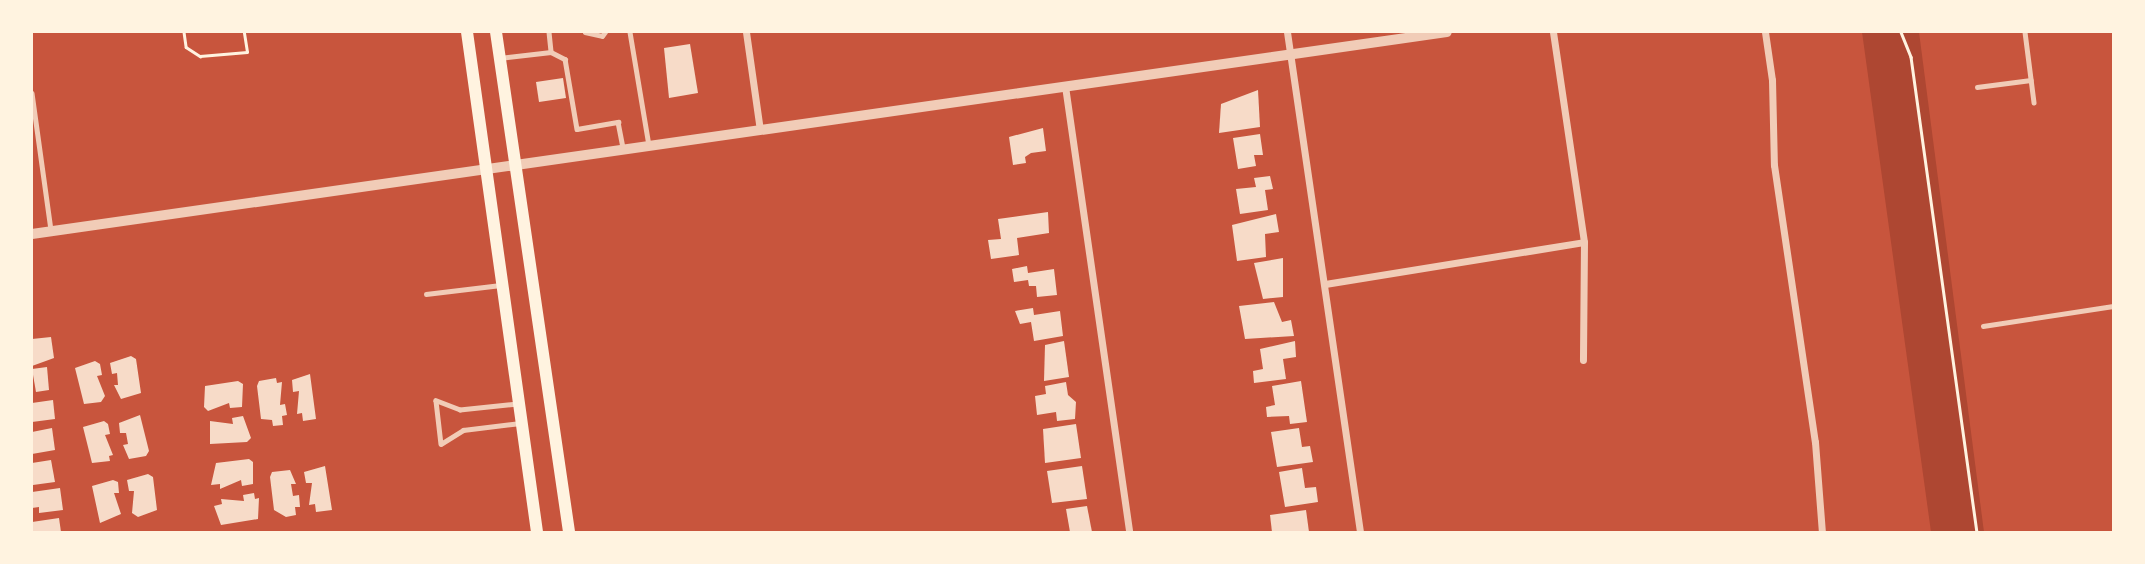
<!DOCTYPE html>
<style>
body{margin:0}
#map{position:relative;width:2145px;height:564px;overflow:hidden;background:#c8553d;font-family:"Times New Roman",serif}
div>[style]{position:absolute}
.green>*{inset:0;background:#ae4732}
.building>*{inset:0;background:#f7dbc8}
.path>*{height:2.5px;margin:-1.25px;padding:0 1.25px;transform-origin:1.25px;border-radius:1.25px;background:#fff3e0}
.service>*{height:4.5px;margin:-2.25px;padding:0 2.25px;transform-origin:2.25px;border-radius:2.25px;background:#f1ccb7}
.minor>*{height:7px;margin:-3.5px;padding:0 3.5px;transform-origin:3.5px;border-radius:3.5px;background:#f1ccb7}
.tertiary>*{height:10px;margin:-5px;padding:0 5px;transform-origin:5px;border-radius:5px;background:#f1ccb7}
.primary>*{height:12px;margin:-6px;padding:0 6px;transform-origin:6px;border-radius:6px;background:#fff3e0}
span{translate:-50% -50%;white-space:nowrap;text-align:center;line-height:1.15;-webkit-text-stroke:5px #fff3e0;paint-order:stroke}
.frame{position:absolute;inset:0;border:33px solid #fff3e0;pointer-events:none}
</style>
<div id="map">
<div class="green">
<div style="clip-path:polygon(1862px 32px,1919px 32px,1984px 532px,1931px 532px)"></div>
</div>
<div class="building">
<div style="clip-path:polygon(690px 44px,698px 93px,669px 98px,664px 48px)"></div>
<div style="clip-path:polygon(563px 78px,566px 98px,539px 102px,536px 82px)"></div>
<div style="clip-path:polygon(1258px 90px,1260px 127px,1219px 133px,1221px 104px)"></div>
<div style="clip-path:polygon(1043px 128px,1046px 151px,1031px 153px,1025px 157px,1026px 163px,1013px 165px,1009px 137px)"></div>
<div style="clip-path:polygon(1260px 134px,1263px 155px,1254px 155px,1256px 166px,1238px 169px,1233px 138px)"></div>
<div style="clip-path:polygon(1270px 176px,1273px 189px,1265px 190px,1268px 210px,1240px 214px,1236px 189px,1256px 187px,1254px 178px)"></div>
<div style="clip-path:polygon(1048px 212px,1049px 233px,1017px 238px,1019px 255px,991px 259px,988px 240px,1001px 239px,998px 219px)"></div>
<div style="clip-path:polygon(1276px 214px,1279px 232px,1265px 234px,1266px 257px,1237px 261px,1232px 225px)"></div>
<div style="clip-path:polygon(1283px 258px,1283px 297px,1263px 299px,1254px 263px)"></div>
<div style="clip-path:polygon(1027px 266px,1028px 273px,1054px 269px,1057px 295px,1037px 297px,1036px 286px,1029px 286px,1028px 280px,1014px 282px,1012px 269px)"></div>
<div style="clip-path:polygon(1274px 302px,1282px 322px,1291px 320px,1294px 336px,1245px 339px,1239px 306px)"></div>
<div style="clip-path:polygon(1033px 308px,1034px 315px,1060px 311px,1063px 336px,1034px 341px,1031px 322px,1020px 324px,1015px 311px)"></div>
<div style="clip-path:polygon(51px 337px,54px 358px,32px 366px,32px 339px)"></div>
<div style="clip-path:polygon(1064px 341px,1069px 377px,1044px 381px,1045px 345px)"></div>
<div style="clip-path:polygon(1295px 341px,1296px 357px,1283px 359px,1286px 379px,1254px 383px,1253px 371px,1263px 369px,1260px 349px)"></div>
<div style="clip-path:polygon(131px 356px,136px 359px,141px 393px,121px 399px,114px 385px,118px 385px,117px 373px,112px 374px,110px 363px)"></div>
<div style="clip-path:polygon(95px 361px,100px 364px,102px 375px,97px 376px,105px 396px,101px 402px,84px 404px,75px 368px)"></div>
<div style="clip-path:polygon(47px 367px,49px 390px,36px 392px,32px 369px)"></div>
<div style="clip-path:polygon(310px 374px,316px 419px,303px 421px,302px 413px,297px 414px,299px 391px,293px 392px,292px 380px)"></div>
<div style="clip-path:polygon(276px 378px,277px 383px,282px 382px,280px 405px,285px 404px,287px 415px,282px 416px,283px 425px,273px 426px,272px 420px,261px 419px,257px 386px,259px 381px)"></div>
<div style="clip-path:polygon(238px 381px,243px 384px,242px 407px,230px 408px,229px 403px,208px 411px,204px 407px,205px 386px)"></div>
<div style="clip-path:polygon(1301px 381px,1307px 422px,1290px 424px,1289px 416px,1267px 417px,1266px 407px,1275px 405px,1272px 386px)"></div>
<div style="clip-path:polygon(1066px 382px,1068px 395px,1076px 402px,1075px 419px,1057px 421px,1056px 412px,1037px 415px,1035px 396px,1046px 394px,1045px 386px)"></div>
<div style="clip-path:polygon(53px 400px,55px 419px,32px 422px,32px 403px)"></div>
<div style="clip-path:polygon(140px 415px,149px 451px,146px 456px,129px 459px,123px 445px,128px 444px,126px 433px,120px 433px,119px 423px)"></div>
<div style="clip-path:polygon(243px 416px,251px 438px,247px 442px,210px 444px,210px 421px,233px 424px,232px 418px)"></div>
<div style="clip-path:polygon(104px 421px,108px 424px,110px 434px,105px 435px,113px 455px,109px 456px,110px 461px,92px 463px,83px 427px)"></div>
<div style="clip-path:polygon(1076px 424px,1081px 458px,1045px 463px,1043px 429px)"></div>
<div style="clip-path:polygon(52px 428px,55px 450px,32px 454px,32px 432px)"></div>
<div style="clip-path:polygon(1299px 428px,1302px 447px,1310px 446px,1313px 462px,1277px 467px,1271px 432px)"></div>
<div style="clip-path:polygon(249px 459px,253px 462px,253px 484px,242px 486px,241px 480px,220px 489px,220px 484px,211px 485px,216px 463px)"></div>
<div style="clip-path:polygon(51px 460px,55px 482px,33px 485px,32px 463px)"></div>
<div style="clip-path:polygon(325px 466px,332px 510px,316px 512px,315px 504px,309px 505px,312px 483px,306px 483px,304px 472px)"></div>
<div style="clip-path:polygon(1082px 466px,1087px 499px,1052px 503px,1047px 471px)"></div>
<div style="clip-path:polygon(1302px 468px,1305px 488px,1316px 487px,1318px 502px,1285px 507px,1279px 472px)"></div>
<div style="clip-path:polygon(290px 470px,296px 484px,291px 484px,293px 496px,299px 495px,300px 507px,295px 507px,296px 515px,286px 517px,274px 510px,270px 477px,272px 472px)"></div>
<div style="clip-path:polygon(148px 474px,153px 477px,157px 510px,138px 517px,132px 513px,134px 491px,129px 491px,127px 480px)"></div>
<div style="clip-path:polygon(113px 480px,118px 482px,119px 493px,114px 493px,121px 514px,100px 523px,92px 486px)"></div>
<div style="clip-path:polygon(60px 488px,63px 510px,39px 513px,39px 507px,32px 508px,32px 492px)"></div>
<div style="clip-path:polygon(254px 493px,255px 499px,259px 498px,258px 519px,221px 525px,214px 506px,222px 504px,221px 499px,244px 501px,243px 495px)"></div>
<div style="clip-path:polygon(1087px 506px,1092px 532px,1070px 532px,1066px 509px)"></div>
<div style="clip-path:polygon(1306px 510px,1309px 532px,1272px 532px,1270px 515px)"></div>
<div style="clip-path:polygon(59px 518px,61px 532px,32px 532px,32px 522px)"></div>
</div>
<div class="path">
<div style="left:184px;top:32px;width:15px;rotate:82deg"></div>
<div style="left:186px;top:47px;width:17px;rotate:33deg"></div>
<div style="left:200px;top:56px;width:47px;rotate:-4.9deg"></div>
<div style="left:247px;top:52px;width:20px;rotate:-99deg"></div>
<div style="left:1901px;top:32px;width:27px;rotate:68deg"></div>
<div style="left:1911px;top:57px;width:480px;rotate:82.1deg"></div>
</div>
<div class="service">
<div style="left:549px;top:32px;width:19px;rotate:84deg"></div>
<div style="left:585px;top:32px;width:17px;rotate:13deg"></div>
<div style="left:602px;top:36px;width:5px;rotate:-53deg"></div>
<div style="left:630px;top:32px;width:115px;rotate:80.5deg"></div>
<div style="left:2025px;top:32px;width:71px;rotate:82.7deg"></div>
<div style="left:500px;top:58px;width:51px;rotate:-6.7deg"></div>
<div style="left:551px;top:52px;width:16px;rotate:27deg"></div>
<div style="left:565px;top:59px;width:71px;rotate:80.3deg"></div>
<div style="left:577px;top:129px;width:42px;rotate:-9.7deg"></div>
<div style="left:618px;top:122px;width:25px;rotate:79deg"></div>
<div style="left:1977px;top:87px;width:54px;rotate:-7.4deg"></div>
<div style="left:32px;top:93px;width:138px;rotate:82.1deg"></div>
<div style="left:426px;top:294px;width:77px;rotate:-6.8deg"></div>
<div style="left:1983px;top:326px;width:133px;rotate:-8.7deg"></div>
<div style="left:518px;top:404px;width:58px;rotate:174.1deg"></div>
<div style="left:460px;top:410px;width:26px;rotate:-159deg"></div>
<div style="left:436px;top:401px;width:43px;rotate:83.4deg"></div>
<div style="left:441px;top:444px;width:26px;rotate:-32deg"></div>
<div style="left:463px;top:430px;width:58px;rotate:-6.9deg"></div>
</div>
<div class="minor">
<div style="left:746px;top:32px;width:99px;rotate:81.9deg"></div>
<div style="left:1287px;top:32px;width:505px;rotate:81.69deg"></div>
<div style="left:1553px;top:32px;width:212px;rotate:81.6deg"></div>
<div style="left:1584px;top:242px;width:118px;rotate:90.5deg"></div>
<div style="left:1765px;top:32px;width:49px;rotate:81.7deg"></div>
<div style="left:1772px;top:80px;width:85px;rotate:88.7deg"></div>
<div style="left:1774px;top:165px;width:280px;rotate:81.6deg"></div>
<div style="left:1815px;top:442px;width:90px;rotate:85.6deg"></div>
<div style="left:1065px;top:86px;width:451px;rotate:81.8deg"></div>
<div style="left:1325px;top:284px;width:262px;rotate:-9.2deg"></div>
</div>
<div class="tertiary">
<div style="left:32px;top:234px;width:1429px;rotate:-8.12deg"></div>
</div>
<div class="primary">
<div style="left:467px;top:32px;width:505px;rotate:82.03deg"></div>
<div style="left:496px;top:32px;width:505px;rotate:81.69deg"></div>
</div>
<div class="frame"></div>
</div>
